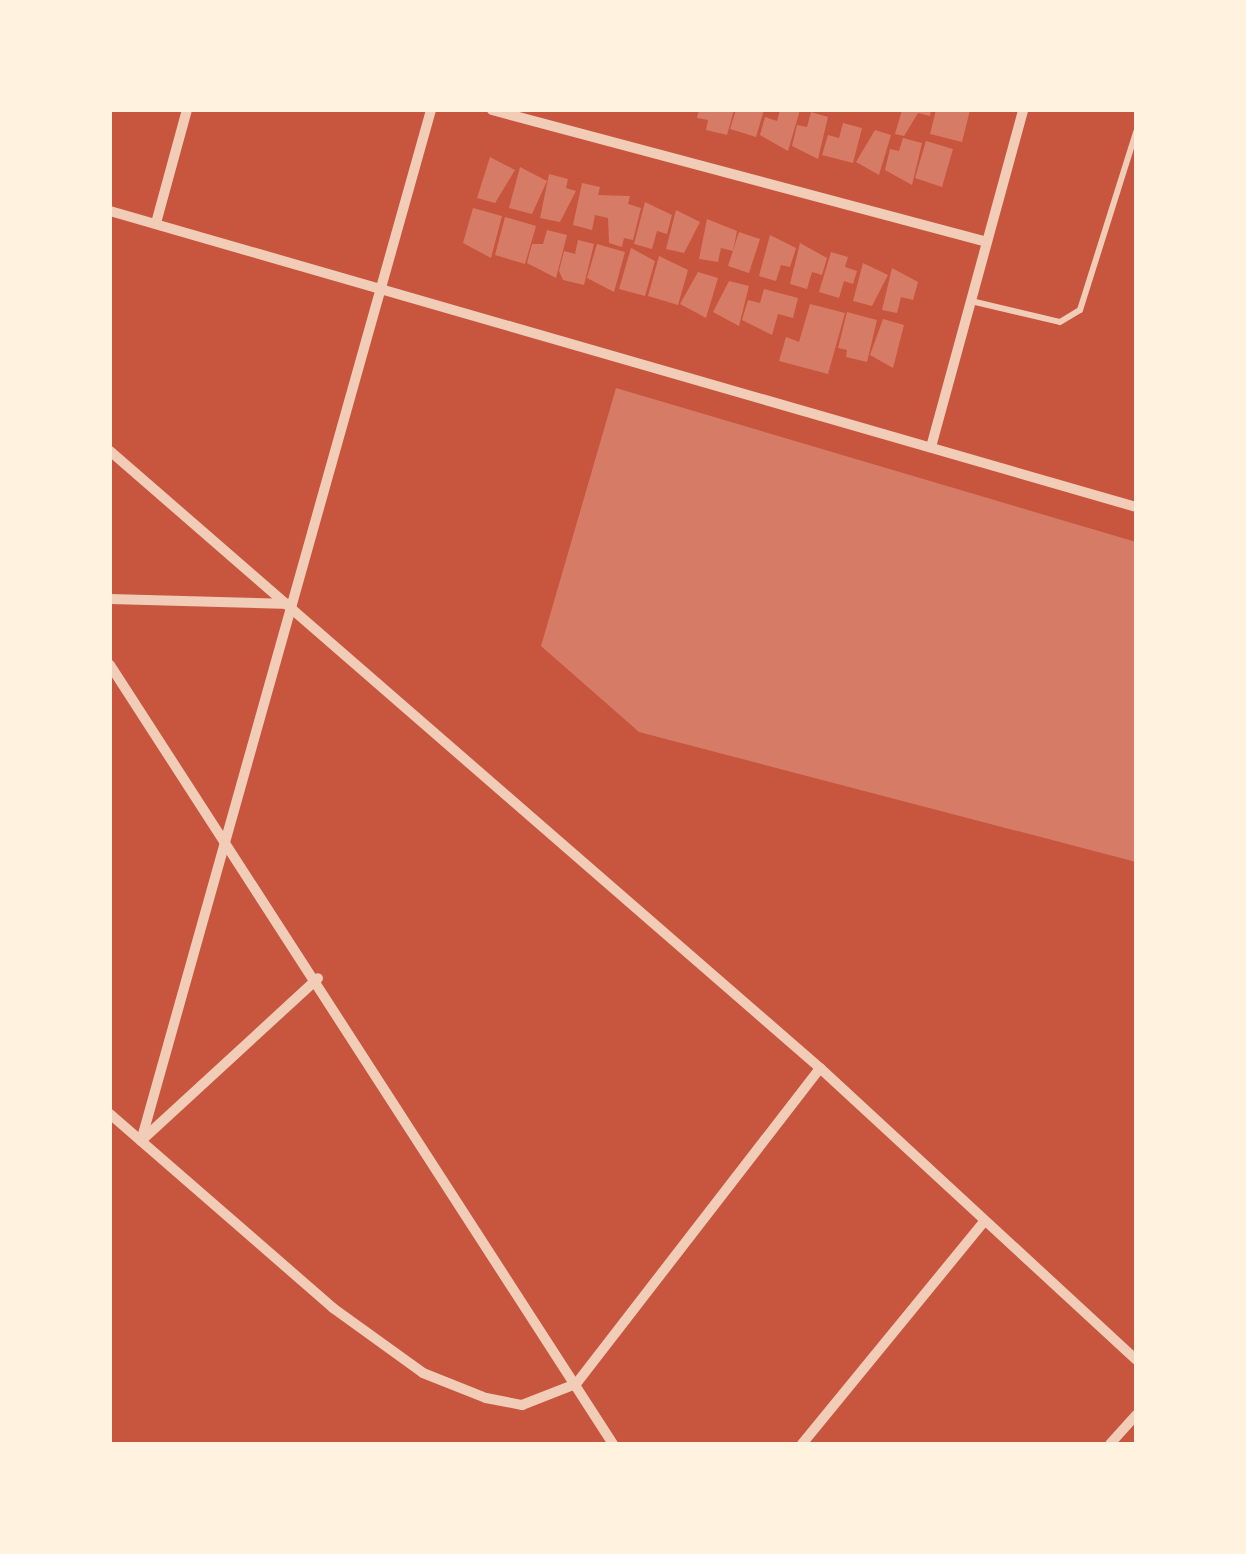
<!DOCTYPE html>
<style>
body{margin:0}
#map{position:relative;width:1246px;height:1554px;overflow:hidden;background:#c8553d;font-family:Signika,sans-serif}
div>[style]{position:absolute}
.building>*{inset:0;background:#d67c66}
.service>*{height:6px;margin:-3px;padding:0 3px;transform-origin:3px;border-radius:3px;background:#f1ccb7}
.minor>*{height:10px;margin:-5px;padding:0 5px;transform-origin:5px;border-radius:5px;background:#f1ccb7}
span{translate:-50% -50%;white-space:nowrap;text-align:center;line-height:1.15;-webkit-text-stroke:10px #fff3e0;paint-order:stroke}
.frame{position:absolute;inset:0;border:112px solid #fff3e0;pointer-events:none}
</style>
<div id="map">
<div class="building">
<div style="clip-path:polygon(699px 110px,734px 110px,727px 135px,706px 130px,708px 120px,697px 118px)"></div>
<div style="clip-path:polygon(736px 110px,764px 110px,756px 137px,730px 129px)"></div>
<div style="clip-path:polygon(780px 110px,800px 110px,788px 151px,760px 135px,765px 117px,777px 121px)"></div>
<div style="clip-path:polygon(902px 110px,931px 110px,930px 116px,918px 113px,904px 136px,895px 134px)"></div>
<div style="clip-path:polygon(936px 110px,970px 110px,962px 142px,930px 134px)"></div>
<div style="clip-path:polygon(811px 112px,828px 117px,818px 159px,792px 146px,797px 125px,807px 127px)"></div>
<div style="clip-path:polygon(843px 123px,862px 128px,853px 163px,822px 155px,828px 135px,839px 138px)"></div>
<div style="clip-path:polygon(875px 130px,891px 135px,879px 175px,856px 162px)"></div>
<div style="clip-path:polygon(903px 138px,922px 143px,912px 185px,885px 170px,890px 149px,899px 151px)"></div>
<div style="clip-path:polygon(926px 141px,953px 149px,942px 187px,915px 178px)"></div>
<div style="clip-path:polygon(490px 157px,515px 170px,495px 203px,477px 198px)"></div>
<div style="clip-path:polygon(520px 167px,547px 181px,532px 214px,509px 208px)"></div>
<div style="clip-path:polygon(549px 174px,568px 179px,566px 188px,576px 191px,560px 222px,540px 218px)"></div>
<div style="clip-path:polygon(582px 183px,600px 187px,598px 195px,630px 196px,628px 204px,641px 208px,633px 240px,624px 238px,622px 247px,609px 243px,608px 218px,595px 215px,592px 230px,573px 225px)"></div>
<div style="clip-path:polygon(645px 202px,672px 215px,667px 234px,657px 231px,652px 249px,634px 244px)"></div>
<div style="clip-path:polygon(473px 208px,502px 216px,491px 258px,463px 243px)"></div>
<div style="clip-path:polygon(676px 210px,700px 222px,684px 253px,666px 249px)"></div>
<div style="clip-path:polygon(505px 217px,536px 226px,525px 264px,495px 255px)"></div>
<div style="clip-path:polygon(707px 219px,737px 231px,733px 251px,721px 248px,718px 262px,699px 259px)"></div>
<div style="clip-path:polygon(547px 230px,567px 235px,556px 278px,527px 263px,532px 244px,543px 244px)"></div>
<div style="clip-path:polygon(739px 232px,760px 239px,749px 273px,728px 266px)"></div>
<div style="clip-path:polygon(770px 235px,796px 248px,790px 267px,781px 265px,776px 281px,759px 276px)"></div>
<div style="clip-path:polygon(578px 240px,594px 244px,584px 285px,563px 280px,559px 271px,564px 251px,575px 254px)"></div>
<div style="clip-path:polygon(800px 243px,827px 258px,822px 275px,812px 272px,807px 289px,790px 284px)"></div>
<div style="clip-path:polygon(597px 244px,625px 252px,614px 292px,587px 278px)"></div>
<div style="clip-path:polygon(631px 248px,655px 261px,645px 296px,619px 289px)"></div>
<div style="clip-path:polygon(831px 252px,848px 257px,845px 267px,857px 271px,853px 284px,844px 281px,839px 298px,819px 292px)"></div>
<div style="clip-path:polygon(659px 256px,688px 270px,678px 305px,648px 296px)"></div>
<div style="clip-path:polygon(863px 263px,888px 275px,872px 306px,853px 301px)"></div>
<div style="clip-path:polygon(892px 268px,918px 282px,913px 300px,901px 297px,897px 313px,882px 310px)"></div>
<div style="clip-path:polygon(698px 272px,718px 278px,706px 318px,680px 304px)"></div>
<div style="clip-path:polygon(729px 281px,749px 286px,739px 326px,713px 312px)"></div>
<div style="clip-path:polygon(764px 289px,798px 298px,793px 318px,778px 314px,772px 335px,742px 320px,748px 300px,760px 303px)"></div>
<div style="clip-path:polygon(810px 304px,845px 313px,828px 374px,779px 361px,786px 337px,799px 342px)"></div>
<div style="clip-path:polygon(847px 312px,877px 320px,867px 362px,846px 357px,847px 350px,838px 348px)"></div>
<div style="clip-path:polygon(883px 319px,904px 325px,893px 368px,870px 355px)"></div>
<div style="clip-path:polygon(616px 388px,1136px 542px,1136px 862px,639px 732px,541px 646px)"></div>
</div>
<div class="service">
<div style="left:971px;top:301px;width:91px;rotate:13.3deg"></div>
<div style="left:1060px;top:322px;width:23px;rotate:-31deg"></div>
<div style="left:1080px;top:310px;width:187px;rotate:-72.5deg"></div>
</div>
<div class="minor">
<div style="left:492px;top:110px;width:512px;rotate:14.93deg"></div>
<div style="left:110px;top:211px;width:1068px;rotate:16.09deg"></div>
<div style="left:156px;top:223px;width:117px;rotate:-74.7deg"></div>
<div style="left:931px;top:447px;width:349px;rotate:-74.7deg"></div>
<div style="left:110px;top:451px;width:941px;rotate:40.99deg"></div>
<div style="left:820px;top:1068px;width:430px;rotate:42.7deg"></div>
<div style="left:110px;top:599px;width:182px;rotate:1.6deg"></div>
<div style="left:110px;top:665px;width:927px;rotate:57.15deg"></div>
<div style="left:110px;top:1114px;width:296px;rotate:41deg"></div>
<div style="left:333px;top:1308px;width:111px;rotate:35.8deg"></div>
<div style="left:423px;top:1373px;width:68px;rotate:21.6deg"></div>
<div style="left:486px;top:1398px;width:37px;rotate:11deg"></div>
<div style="left:522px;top:1405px;width:58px;rotate:-21.3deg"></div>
<div style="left:576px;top:1384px;width:399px;rotate:-52.3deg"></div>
<div style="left:142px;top:1140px;width:239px;rotate:-42.6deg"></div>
<div style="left:141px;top:1141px;width:1071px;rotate:-74.29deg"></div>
<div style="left:802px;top:1444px;width:287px;rotate:-50.7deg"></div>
<div style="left:1110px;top:1444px;width:39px;rotate:-48deg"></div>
</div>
<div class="frame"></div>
</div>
